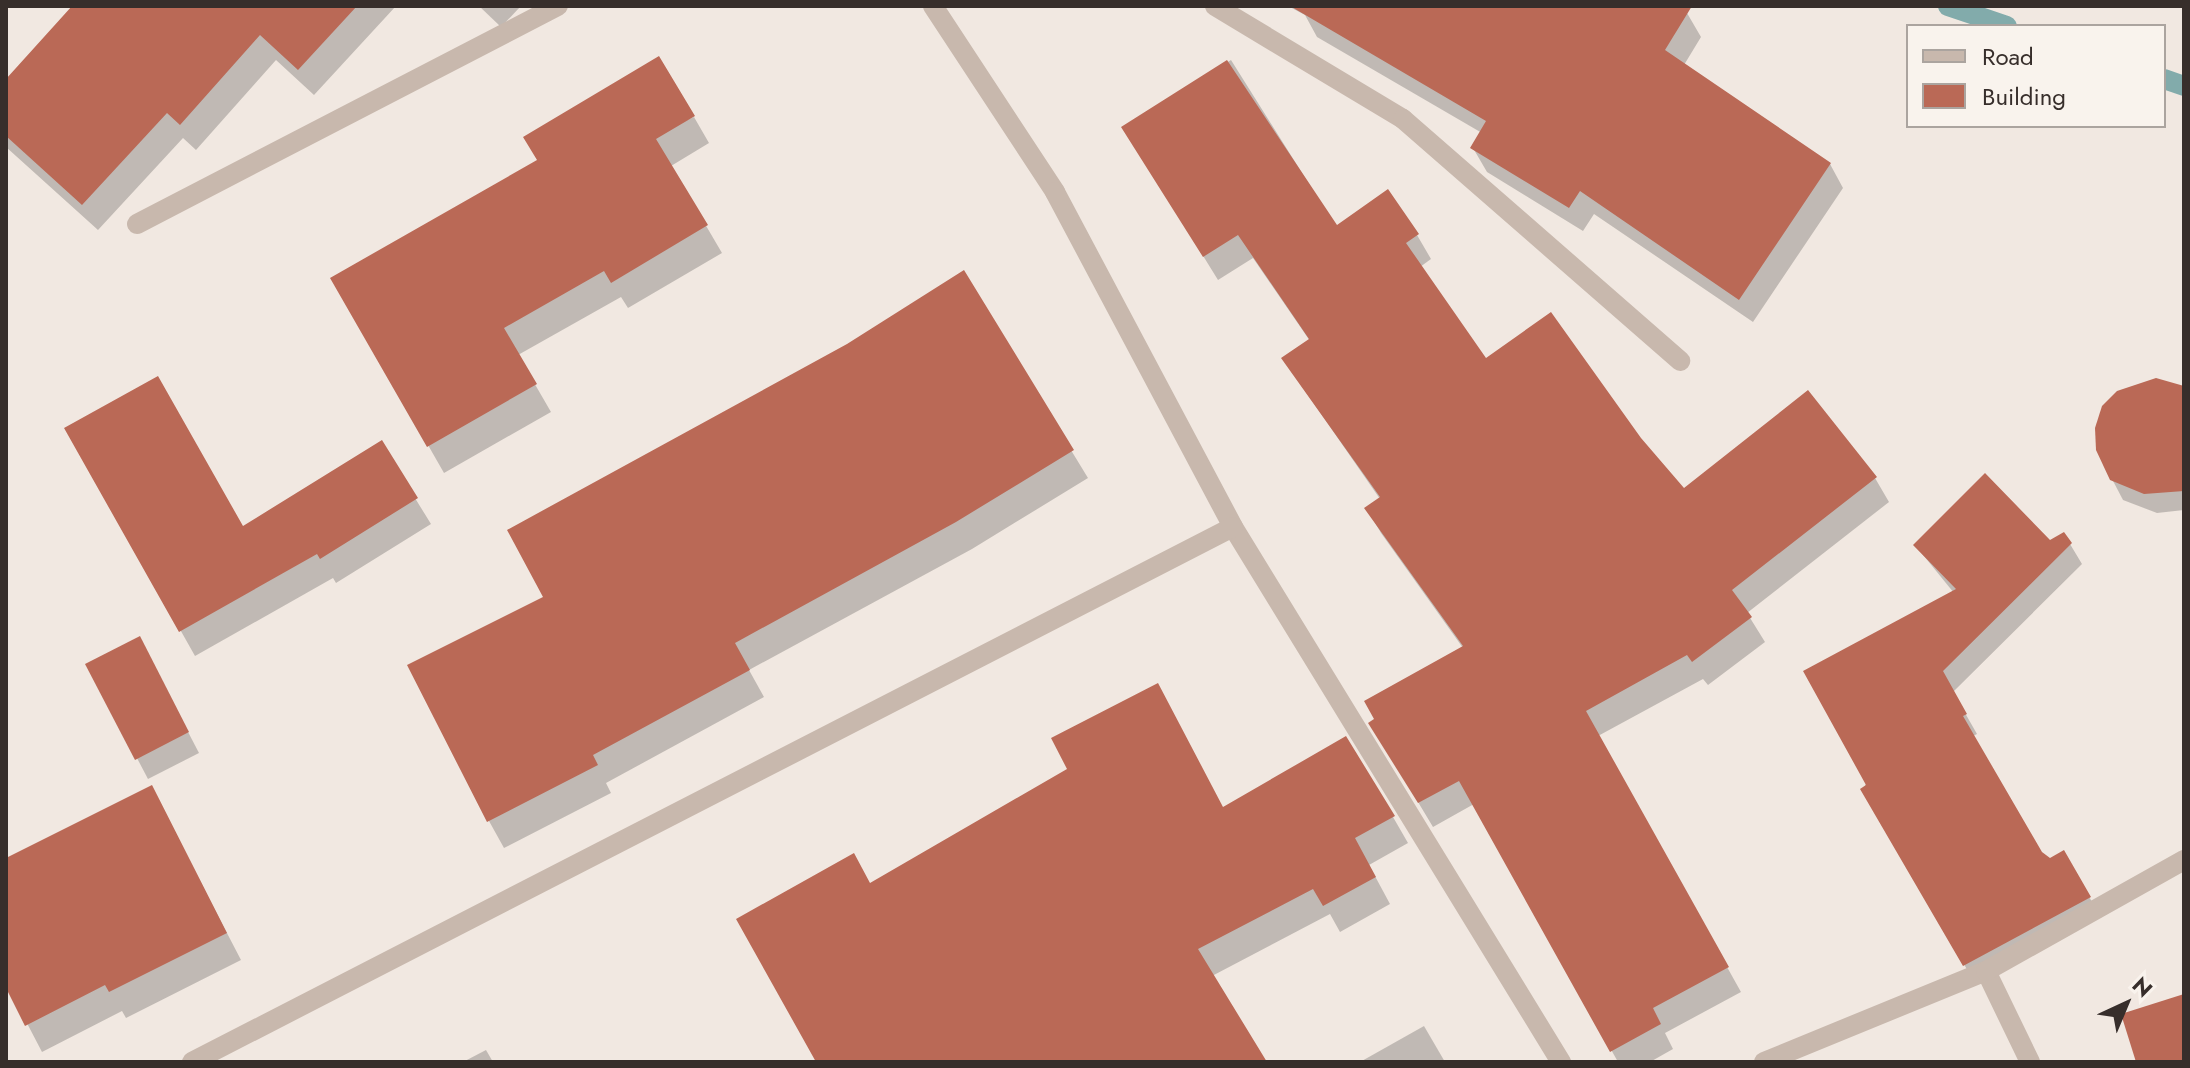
<!DOCTYPE html>
<style>
body{margin:0}
#map{position:relative;width:2190px;height:1068px;overflow:hidden;background:#f1e8e1;font-family:Jost,sans-serif}
div>[style]{position:absolute}
.shadow>*{inset:0;background:#0003}
.stream>*{height:20px;margin:-10px;padding:0 10px;transform-origin:10px;border-radius:10px;background:#82abab}
.building>*{inset:0;background:#ba6956}
.minor>*{height:20px;margin:-10px;padding:0 10px;transform-origin:10px;border-radius:10px;background:#c8b8ad}
span{translate:-50% -50%;white-space:nowrap;text-align:center;line-height:1.15;-webkit-text-stroke:8px #f9f3ed;paint-order:stroke}
.frame{position:absolute;inset:0;border:8px solid #372e2b;pointer-events:none}
.legend{position:absolute;left:1906px;top:24px;width:260px;height:104px;box-sizing:border-box;background:#f9f3ed;border:2px solid #aba49f;margin:0;padding:10px 14px;list-style:none;font-size:24px;color:#372e2b}
.legend li{display:flex;align-items:center;gap:16px;height:40px}
.legend b{width:40px;border:2px solid #aba49f}
.north{position:absolute;left:2086px;top:964px;width:80px;height:80px;-webkit-text-stroke:6px #f9f3ed;paint-order:stroke;rotate:44deg;font-size:22px;font-weight:700;line-height:32px;text-align:center;color:#372e2b}
.north::after{content:'';display:block;margin:auto;width:28px;height:36px;background:#372e2b;clip-path:polygon(50% 0,100% 100%,50% 72%,0 100%)}
</style>
<div id="map">
<div class="shadow">
<div style="clip-path:polygon(74px 6px,396px 6px,314px 95px,276px 60px,196px 150px,183px 138px,98px 230px,6px 147px,6px 82px)"></div>
<div style="clip-path:polygon(479px 6px,521px 6px,501px 27px)"></div>
<div style="clip-path:polygon(1288px 6px,1676px 6px,1687px 13px,1701px 37px,1684px 65px,1830px 164px,1843px 188px,1753px 322px,1594px 214px,1583px 231px,1487px 172px,1473px 148px,1482px 133px,1317px 37px,1305px 15px)"></div>
<div style="clip-path:polygon(1231px 60px,1336px 227px,1417px 235px,1431px 259px,1420px 267px,1486px 361px,1639px 439px,1684px 491px,1875px 478px,1889px 502px,1747px 613px,1765px 642px,1708px 685px,1703px 679px,1598px 736px,1741px 992px,1665px 1033px,1673px 1049px,1650px 1062px,1618px 1062px,1474px 804px,1433px 827px,1385px 747px,1463px 648px,1381px 533px,1367px 509px,1380px 499px,1283px 359px,1310px 341px,1253px 258px,1218px 280px,1124px 128px)"></div>
<div style="clip-path:polygon(694px 117px,709px 143px,671px 166px,722px 253px,628px 308px,621px 297px,518px 355px,551px 412px,444px 473px,333px 279px)"></div>
<div style="clip-path:polygon(963px 273px,1088px 478px,972px 549px,749px 670px,764px 697px,606px 783px,611px 793px,504px 848px,489px 821px,546px 597px,848px 346px)"></div>
<div style="clip-path:polygon(2184px 393px,2184px 510px,2157px 513px,2123px 500px,2112px 479px)"></div>
<div style="clip-path:polygon(67px 429px,243px 529px,381px 443px,431px 524px,336px 583px,333px 578px,195px 656px)"></div>
<div style="clip-path:polygon(2050px 542px,2070px 544px,2082px 564px,1953px 692px,1977px 734px,1973px 736px,2041px 853px,2050px 860px,2063px 853px,2101px 917px,1976px 985px,1863px 790px,1954px 593px,1915px 545px)"></div>
<div style="clip-path:polygon(150px 659px,199px 753px,148px 779px,88px 665px)"></div>
<div style="clip-path:polygon(151px 787px,241px 960px,126px 1018px,122px 1011px,42px 1052px,6px 983px,6px 860px)"></div>
<div style="clip-path:polygon(1223px 810px,1393px 817px,1408px 843px,1369px 865px,1390px 904px,1340px 932px,1330px 914px,1212px 976px,1264px 1062px,818px 1062px,870px 885px)"></div>
<div style="clip-path:polygon(1424px 1026px,1445px 1062px,1360px 1062px)"></div>
<div style="clip-path:polygon(486px 1050px,493px 1062px,463px 1062px)"></div>
</div>
<div class="stream">
<div style="left:1948px;top:6px;width:62px;rotate:18.7deg"></div>
<div style="left:2164px;top:79px;width:21px;rotate:19deg"></div>
</div>
<div class="building">
<div style="clip-path:polygon(72px 6px,357px 6px,298px 70px,260px 35px,180px 125px,167px 113px,82px 205px,6px 136px,6px 79px)"></div>
<div style="clip-path:polygon(1290px 6px,1692px 6px,1665px 50px,1831px 163px,1739px 300px,1580px 191px,1569px 208px,1470px 148px,1486px 121px)"></div>
<div style="clip-path:polygon(659px 56px,695px 116px,656px 139px,708px 225px,611px 283px,604px 271px,504px 328px,537px 384px,427px 447px,330px 278px,537px 160px,523px 137px)"></div>
<div style="clip-path:polygon(1227px 60px,1337px 225px,1388px 189px,1419px 234px,1406px 243px,1486px 358px,1551px 312px,1641px 438px,1684px 488px,1808px 390px,1877px 477px,1732px 590px,1752px 617px,1692px 662px,1687px 655px,1586px 711px,1729px 967px,1653px 1008px,1661px 1024px,1610px 1052px,1459px 781px,1418px 803px,1368px 723px,1374px 719px,1364px 701px,1463px 646px,1364px 508px,1380px 497px,1281px 358px,1309px 339px,1238px 235px,1203px 257px,1121px 127px)"></div>
<div style="clip-path:polygon(964px 270px,1074px 450px,956px 522px,735px 643px,750px 670px,593px 755px,598px 765px,487px 822px,407px 665px,543px 597px,507px 530px,847px 344px)"></div>
<div style="clip-path:polygon(158px 376px,243px 526px,382px 440px,418px 498px,320px 559px,317px 554px,179px 632px,64px 428px)"></div>
<div style="clip-path:polygon(2156px 378px,2184px 386px,2184px 491px,2144px 494px,2110px 480px,2096px 450px,2095px 428px,2102px 406px,2117px 391px)"></div>
<div style="clip-path:polygon(1985px 473px,2050px 540px,2064px 532px,2072px 543px,1943px 671px,1967px 714px,1963px 716px,2042px 852px,2050px 858px,2064px 850px,2091px 897px,1963px 966px,1860px 789px,1866px 785px,1803px 671px,1956px 589px,1913px 545px)"></div>
<div style="clip-path:polygon(140px 636px,189px 732px,135px 760px,85px 664px)"></div>
<div style="clip-path:polygon(1158px 683px,1223px 807px,1346px 736px,1395px 816px,1355px 838px,1376px 877px,1323px 906px,1313px 889px,1198px 949px,1267px 1062px,816px 1062px,736px 919px,854px 853px,870px 883px,1067px 769px,1051px 738px)"></div>
<div style="clip-path:polygon(152px 785px,227px 933px,109px 992px,105px 985px,25px 1026px,6px 988px,6px 858px)"></div>
<div style="clip-path:polygon(2184px 994px,2184px 1062px,2136px 1062px,2121px 1014px)"></div>
</div>
<div class="minor">
<div style="left:933px;top:6px;width:222px;rotate:56.7deg"></div>
<div style="left:1055px;top:192px;width:379px;rotate:62deg"></div>
<div style="left:1233px;top:527px;width:628px;rotate:58.49deg"></div>
<div style="left:1215px;top:6px;width:219px;rotate:31deg"></div>
<div style="left:1403px;top:119px;width:368px;rotate:41.1deg"></div>
<div style="left:137px;top:224px;width:474px;rotate:-27.4deg"></div>
<div style="left:1986px;top:971px;width:101px;rotate:64.2deg"></div>
<div style="left:192px;top:1062px;width:1170px;rotate:-27.2deg"></div>
<div style="left:1764px;top:1062px;width:240px;rotate:-22.3deg"></div>
<div style="left:1986px;top:971px;width:227px;rotate:-29.3deg"></div>
</div>
<div class="frame"></div>
<ul class="legend">
<li><b style="height:10px;background:#c8b8ad"></b>Road</li>
<li><b style="height:22px;background:#ba6956"></b>Building</li>
</ul>
<div class="north">N</div>
</div>
